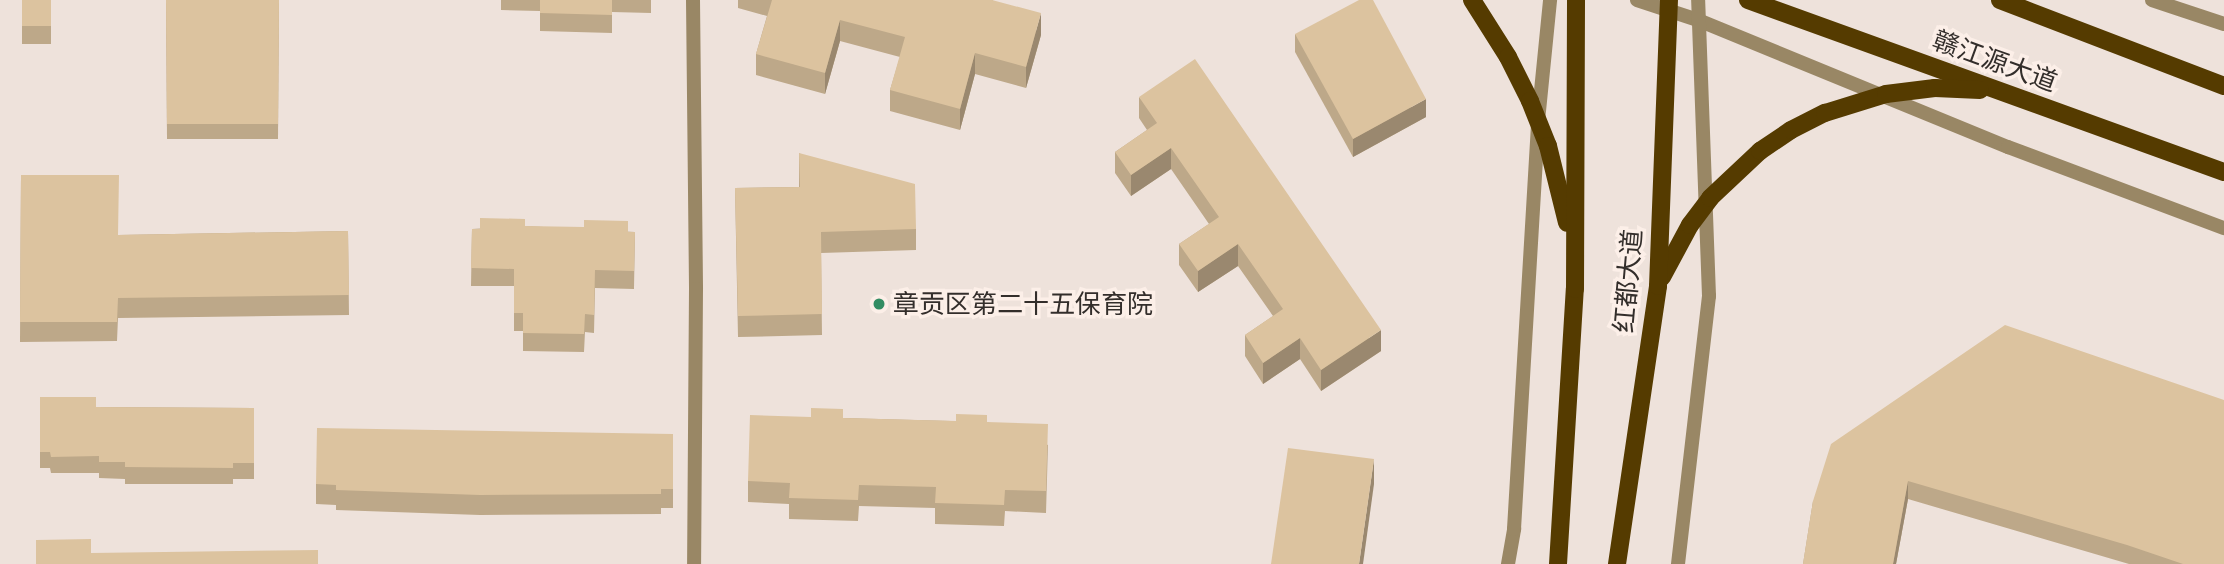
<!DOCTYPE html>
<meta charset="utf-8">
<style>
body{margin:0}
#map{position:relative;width:2224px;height:564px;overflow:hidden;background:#eee2db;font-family:"Titillium Web","Noto Sans SC",sans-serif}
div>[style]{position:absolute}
.minor>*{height:14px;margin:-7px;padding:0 7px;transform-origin:7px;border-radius:7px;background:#998765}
.tertiary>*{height:14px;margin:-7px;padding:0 7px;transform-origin:7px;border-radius:7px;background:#998765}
.primary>*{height:18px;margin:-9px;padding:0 9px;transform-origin:9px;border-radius:9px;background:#553b00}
.wall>*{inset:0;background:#bda889}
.shaded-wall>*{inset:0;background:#9a886f}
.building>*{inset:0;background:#dcc39f}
.dots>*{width:19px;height:19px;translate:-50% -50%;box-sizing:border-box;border:4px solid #fcefe8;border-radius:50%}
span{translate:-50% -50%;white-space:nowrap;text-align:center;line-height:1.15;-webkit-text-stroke:7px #fcefe8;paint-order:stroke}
.street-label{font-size:26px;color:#332e2b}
.poi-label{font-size:26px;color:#332e2b}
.left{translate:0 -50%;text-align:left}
</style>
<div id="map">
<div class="minor">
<div style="left:693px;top:0;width:289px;rotate:89.4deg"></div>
<div style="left:696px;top:289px;width:275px;rotate:90.4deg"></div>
</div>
<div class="tertiary">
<div style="left:1637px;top:0;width:64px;rotate:18.2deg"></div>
<div style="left:1698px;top:20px;width:335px;rotate:22.3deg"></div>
<div style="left:2008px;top:147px;width:231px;rotate:20.6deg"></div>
<div style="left:2152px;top:0;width:76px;rotate:18.4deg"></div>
<div style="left:1508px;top:564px;width:36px;rotate:-80deg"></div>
<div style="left:1514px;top:529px;width:409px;rotate:-86.6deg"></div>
<div style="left:1538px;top:121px;width:122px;rotate:-84.3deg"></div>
<div style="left:1678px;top:564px;width:270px;rotate:-83.4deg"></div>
<div style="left:1709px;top:296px;width:296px;rotate:-92.1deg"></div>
</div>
<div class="primary">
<div style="left:1472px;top:0;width:67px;rotate:57.7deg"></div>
<div style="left:1508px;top:57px;width:49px;rotate:63.4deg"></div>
<div style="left:1530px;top:101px;width:48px;rotate:68.2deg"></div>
<div style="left:1548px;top:146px;width:79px;rotate:76.1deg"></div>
<div style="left:1748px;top:0;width:506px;rotate:19.87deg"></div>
<div style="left:2000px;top:0;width:240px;rotate:21deg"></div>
<div style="left:1662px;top:277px;width:59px;rotate:-61.7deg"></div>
<div style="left:1690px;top:225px;width:34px;rotate:-53deg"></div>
<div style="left:1710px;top:198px;width:69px;rotate:-43.2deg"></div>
<div style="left:1760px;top:151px;width:37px;rotate:-34deg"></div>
<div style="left:1791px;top:130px;width:38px;rotate:-27deg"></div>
<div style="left:1825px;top:113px;width:64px;rotate:-17.3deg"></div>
<div style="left:1886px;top:94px;width:49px;rotate:-7deg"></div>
<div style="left:1935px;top:88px;width:45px;rotate:2.5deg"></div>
<div style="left:1558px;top:564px;width:276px;rotate:-86.5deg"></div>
<div style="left:1575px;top:289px;width:289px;rotate:-89.8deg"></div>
<div style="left:1617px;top:564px;width:281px;rotate:-81.6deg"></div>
<div style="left:1658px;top:286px;width:286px;rotate:-87.8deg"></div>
</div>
<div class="wall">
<div style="clip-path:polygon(22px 0,51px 0,51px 44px,22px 44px)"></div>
<div style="clip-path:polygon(166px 0,279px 0,278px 139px,167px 139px)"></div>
<div style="clip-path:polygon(501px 0,651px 0,651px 13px,612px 12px,612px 33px,540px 31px,540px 11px,501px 10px)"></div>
<div style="clip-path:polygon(738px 0,992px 0,1041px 35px,1026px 88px,975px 74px,960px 130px,890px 111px,890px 90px,900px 57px,840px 41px,825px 94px,756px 75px,756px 54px,767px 16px,738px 8px)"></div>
<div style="clip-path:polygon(1295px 34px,1426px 117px,1353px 157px,1295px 52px)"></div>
<div style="clip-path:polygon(1139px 97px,1381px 351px,1321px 391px,1300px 359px,1263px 384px,1245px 356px,1245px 335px,1273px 316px,1238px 266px,1198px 292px,1179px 265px,1179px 244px,1209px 224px,1171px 169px,1131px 196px,1115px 173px,1115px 152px,1147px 130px,1139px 118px)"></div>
<div style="clip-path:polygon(799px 153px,916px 229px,916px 250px,821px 253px,822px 335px,738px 337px,735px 188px,799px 187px)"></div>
<div style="clip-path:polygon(21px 175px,118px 235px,348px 231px,349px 315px,118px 318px,117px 341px,20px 342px)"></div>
<div style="clip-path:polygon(525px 226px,635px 232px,634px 289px,595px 288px,594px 333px,585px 332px,584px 352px,523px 351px,523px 331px,514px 331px,514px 286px,471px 286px,472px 229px)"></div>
<div style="clip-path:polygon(40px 397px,96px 407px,254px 408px,254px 479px,233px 479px,233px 484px,125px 484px,125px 479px,99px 478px,99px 473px,51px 473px,50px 468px,40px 468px)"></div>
<div style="clip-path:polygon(2224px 400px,2224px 564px,2129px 564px,1908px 499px,1896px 564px,1803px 564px,1813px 501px)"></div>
<div style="clip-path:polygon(843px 418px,987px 422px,1048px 445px,1046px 513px,1005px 511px,1004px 526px,935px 524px,935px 508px,859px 506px,858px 521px,789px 519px,789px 504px,748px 502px,748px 481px)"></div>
<div style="clip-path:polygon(673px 434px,673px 508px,661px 508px,661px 514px,480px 515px,336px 510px,336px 505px,316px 504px,316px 484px)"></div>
</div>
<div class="shaded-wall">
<div style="clip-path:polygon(1041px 13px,1041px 35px,1026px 88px,1026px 67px)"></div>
<div style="clip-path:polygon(840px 20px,840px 41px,825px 94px,825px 73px)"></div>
<div style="clip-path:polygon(975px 53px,975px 74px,960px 130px,960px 109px)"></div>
<div style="clip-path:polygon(1426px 99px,1426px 117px,1353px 157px,1353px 139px)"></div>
<div style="clip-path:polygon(1171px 148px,1171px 169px,1131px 196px,1131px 175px)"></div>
<div style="clip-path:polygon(1238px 244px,1238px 266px,1198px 292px,1198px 271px)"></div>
<div style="clip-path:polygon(1381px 330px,1381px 351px,1321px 391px,1321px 370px)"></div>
<div style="clip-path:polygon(1300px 338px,1300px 359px,1263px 384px,1263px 363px)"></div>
<div style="clip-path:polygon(1374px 459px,1374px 484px,1363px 564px,1359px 564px)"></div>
<div style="clip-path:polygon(1908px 481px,1908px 499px,1896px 564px,1893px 564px)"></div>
</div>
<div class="building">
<div style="clip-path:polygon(22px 0,51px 0,51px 26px,22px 26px)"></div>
<div style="clip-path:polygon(166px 0,279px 0,278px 124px,167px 124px)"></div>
<div style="clip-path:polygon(540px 0,612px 0,612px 15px,540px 13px)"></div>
<div style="clip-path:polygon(772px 0,992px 0,1041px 13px,1026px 67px,975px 53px,960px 109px,890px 90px,905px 37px,840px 20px,825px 73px,756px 54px)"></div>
<div style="clip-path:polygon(1359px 0,1373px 0,1426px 99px,1353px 139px,1295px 34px)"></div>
<div style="clip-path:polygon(1195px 59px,1381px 330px,1321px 370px,1300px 338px,1263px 363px,1245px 335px,1283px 309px,1238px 244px,1198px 271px,1179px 244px,1219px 217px,1171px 148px,1131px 175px,1115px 152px,1157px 123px,1139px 97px)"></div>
<div style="clip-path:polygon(799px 153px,915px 184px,916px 229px,821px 232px,822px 314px,738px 316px,735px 188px,800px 187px)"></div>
<div style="clip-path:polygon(21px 175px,119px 175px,118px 235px,348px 231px,349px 295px,118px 298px,117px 322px,20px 322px)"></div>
<div style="clip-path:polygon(480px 218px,525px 219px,525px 226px,584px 227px,584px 220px,628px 221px,628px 232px,635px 232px,634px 271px,595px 270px,594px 315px,585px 314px,584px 334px,523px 333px,523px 313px,514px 313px,514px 269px,471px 268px,472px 229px,480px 229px)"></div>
<div style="clip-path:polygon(2005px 325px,2224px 400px,2224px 564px,2183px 564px,2127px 545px,1908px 481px,1893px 564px,1803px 564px,1813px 501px,1831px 444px)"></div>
<div style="clip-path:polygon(40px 397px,96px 397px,96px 407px,254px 408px,254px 463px,233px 463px,233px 468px,125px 467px,125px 462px,99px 462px,99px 456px,51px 457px,50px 452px,40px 452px)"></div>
<div style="clip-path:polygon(811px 408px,843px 409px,843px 418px,956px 421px,956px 414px,987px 415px,987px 422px,1048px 424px,1046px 491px,1005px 490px,1004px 505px,935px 503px,936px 487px,859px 485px,858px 500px,789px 498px,790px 483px,748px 481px,750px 415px,811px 417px)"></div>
<div style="clip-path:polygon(317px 428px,673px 434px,673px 489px,661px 489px,661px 494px,480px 495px,336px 490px,336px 485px,316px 484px)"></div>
<div style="clip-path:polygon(1288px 448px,1374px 459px,1359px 564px,1271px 564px)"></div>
<div style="clip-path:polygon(91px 539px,91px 553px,318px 550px,318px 564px,36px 564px,36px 540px)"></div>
</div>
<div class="dots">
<div style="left:879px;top:304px;background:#338d63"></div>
</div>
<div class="street-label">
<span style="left:1995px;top:61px;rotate:20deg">赣江源大道</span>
<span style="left:1628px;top:281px;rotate:-85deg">红都大道</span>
</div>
<div class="poi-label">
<span class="left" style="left:893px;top:304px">章贡区第二十五保育院</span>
</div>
</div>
